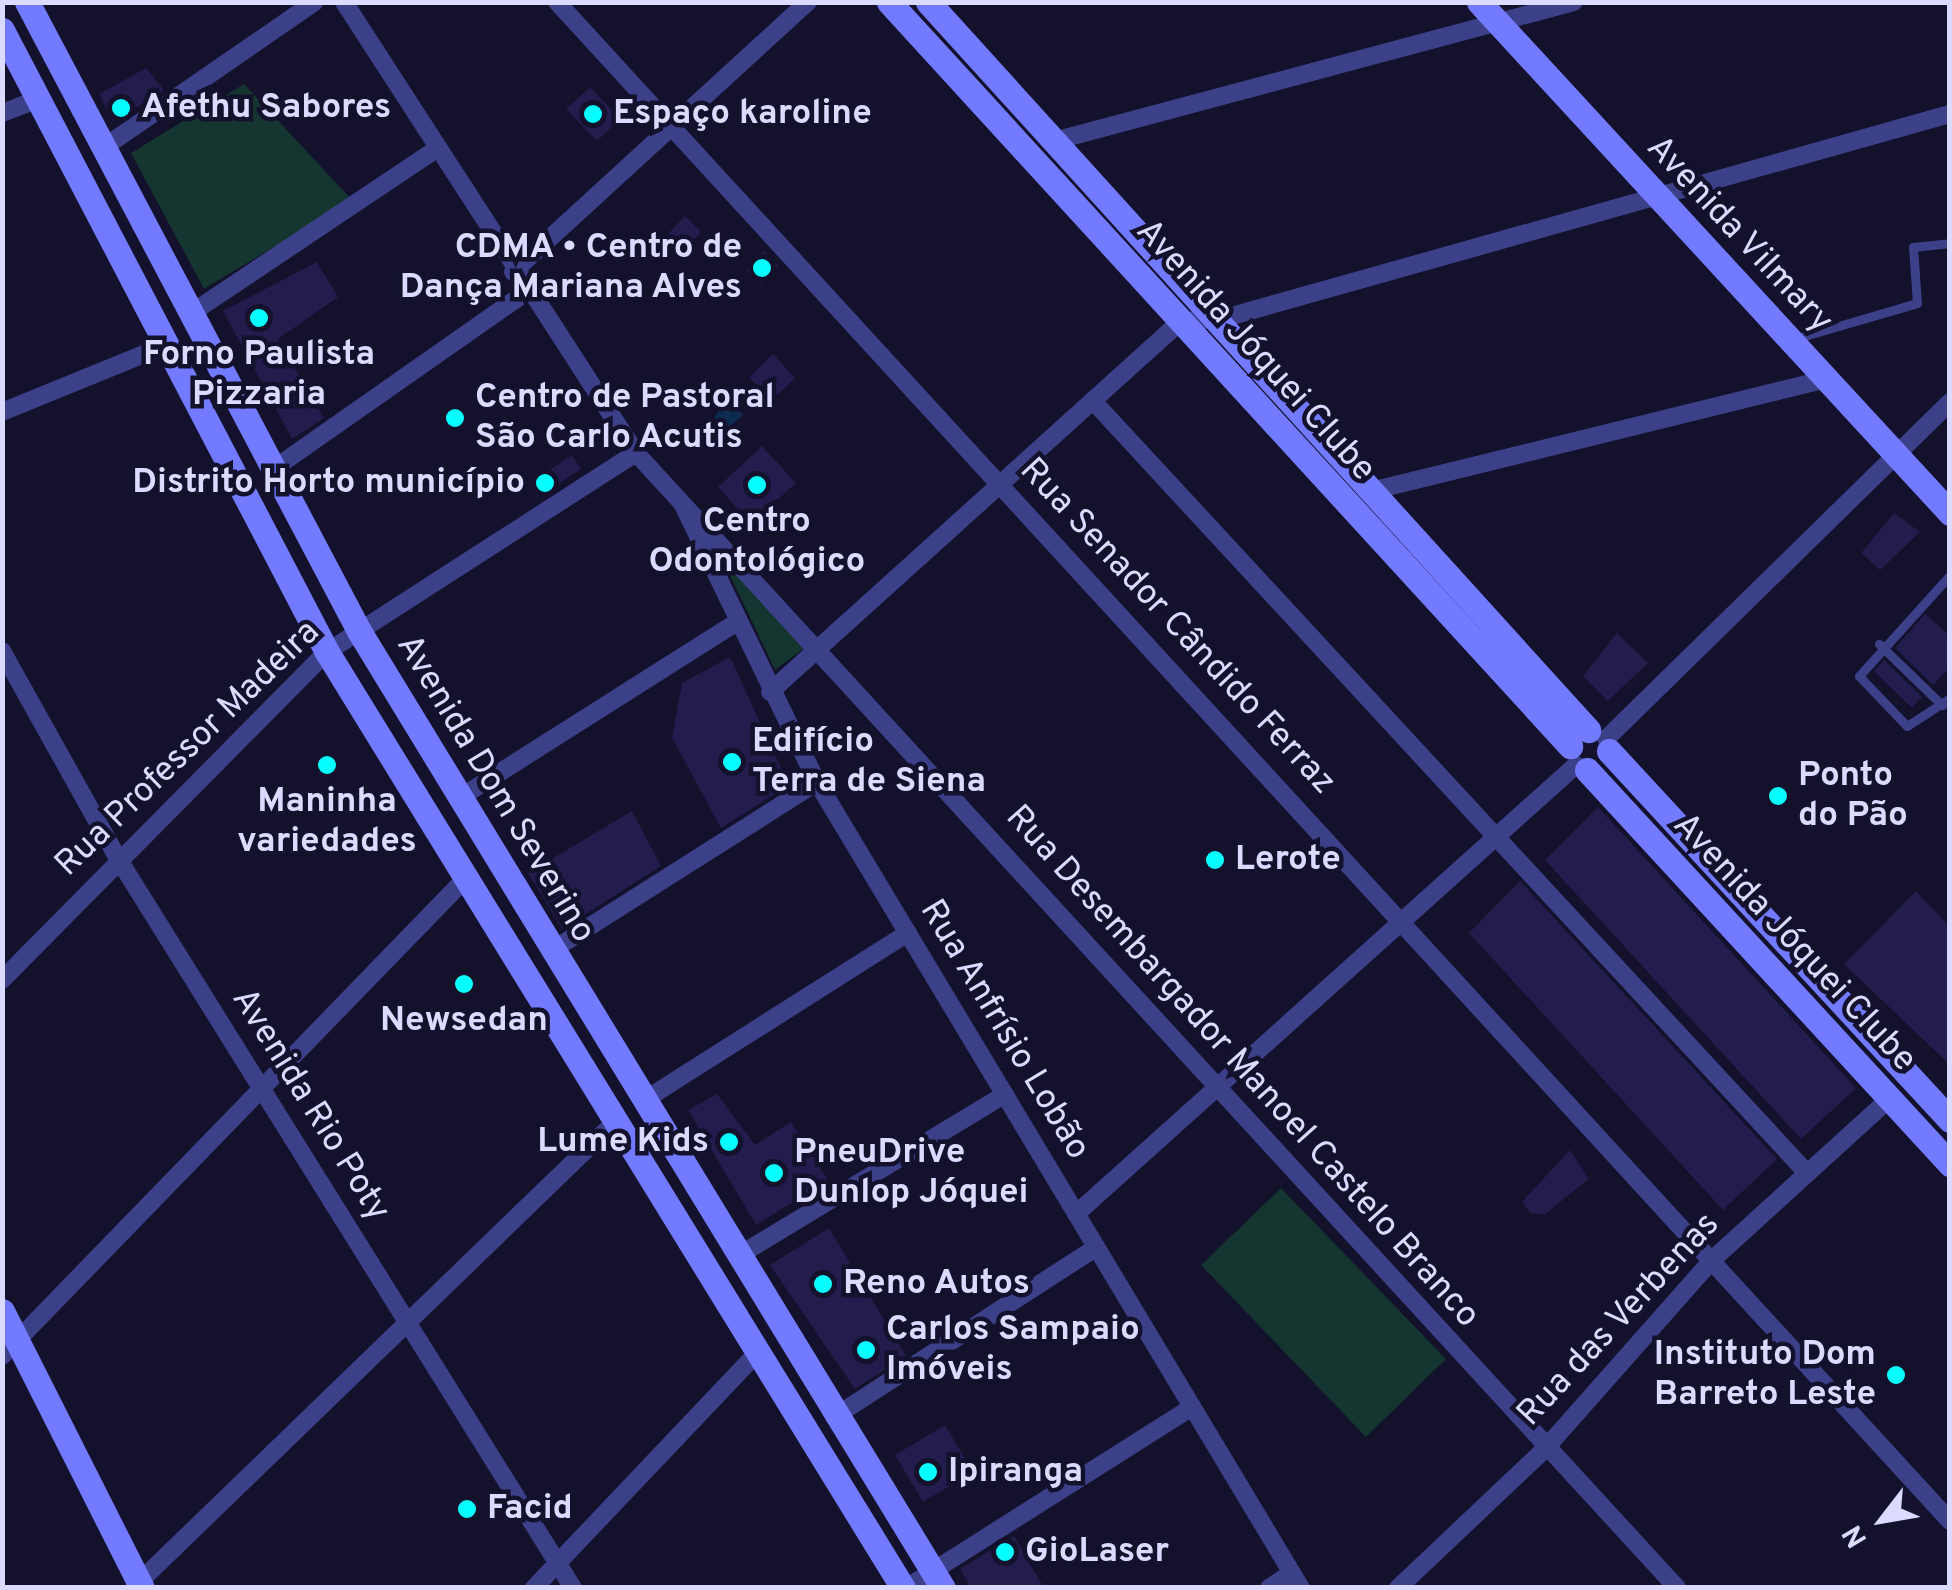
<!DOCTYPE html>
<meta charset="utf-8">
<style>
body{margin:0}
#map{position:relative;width:1952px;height:1590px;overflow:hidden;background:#13112b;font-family:Overpass,sans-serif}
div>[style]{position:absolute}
.green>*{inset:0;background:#143530}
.water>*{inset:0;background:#0d2b4e}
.building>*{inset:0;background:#221d4c}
.lane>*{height:9px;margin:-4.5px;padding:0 4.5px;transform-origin:4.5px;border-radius:4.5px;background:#3c4089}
.street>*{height:18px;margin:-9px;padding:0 9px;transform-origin:9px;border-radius:9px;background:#3c4089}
.secondary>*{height:25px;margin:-12.5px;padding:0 12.5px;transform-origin:12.5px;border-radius:12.5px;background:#727bff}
.dots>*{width:28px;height:28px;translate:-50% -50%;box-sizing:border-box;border:5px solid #13112b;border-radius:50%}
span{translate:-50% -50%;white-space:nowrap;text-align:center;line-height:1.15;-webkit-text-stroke:9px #13112b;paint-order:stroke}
.poi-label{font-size:35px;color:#dbdbff;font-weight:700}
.left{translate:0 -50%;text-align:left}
.right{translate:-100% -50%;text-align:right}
.street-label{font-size:35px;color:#dbdbff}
.frame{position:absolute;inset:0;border:5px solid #dbdbff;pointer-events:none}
.north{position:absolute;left:1832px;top:1470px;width:100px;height:100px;-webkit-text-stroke:8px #13112b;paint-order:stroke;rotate:239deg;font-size:28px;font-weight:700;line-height:40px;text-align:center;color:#dbdbff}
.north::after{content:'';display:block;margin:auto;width:35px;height:45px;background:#dbdbff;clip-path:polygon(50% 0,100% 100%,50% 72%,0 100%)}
</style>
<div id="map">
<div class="green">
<div style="clip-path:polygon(244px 84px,352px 200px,204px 289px,131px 153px)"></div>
<div style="clip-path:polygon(717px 548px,806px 647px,775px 670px)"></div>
<div style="clip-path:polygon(1281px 1188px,1446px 1359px,1366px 1437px,1201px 1265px)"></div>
</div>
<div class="water">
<div style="clip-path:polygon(728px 399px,743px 415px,718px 438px,707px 426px)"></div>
</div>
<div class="building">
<div style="clip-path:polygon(146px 68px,164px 90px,113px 122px,99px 94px)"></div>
<div style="clip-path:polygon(590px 87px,620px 119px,597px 141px,566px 109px)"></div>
<div style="clip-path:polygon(685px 216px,701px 232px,684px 249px,668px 234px)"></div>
<div style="clip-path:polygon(763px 251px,778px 265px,761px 284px,746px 270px)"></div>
<div style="clip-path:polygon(317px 262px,338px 297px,278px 339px,324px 418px,292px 439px,223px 311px)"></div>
<div style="clip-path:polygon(773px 354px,795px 378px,772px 400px,749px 377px)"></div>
<div style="clip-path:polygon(762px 446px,796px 483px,751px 524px,718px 487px)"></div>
<div style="clip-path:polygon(572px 455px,581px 469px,538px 497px,530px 483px)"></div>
<div style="clip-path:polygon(1894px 513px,1920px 532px,1880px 570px,1861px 553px)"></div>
<div style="clip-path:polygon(1925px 614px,1950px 636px,1950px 667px,1933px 685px,1895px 648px)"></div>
<div style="clip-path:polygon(1617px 633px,1648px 663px,1608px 701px,1583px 676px)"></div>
<div style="clip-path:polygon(730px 657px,789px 785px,721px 828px,672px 738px,682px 683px)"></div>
<div style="clip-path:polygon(1884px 660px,1922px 697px,1912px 708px,1874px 671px)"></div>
<div style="clip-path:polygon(1598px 807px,1856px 1088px,1801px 1139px,1545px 860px)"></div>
<div style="clip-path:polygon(632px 811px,661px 866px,562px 929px,528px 873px)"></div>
<div style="clip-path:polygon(1520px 881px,1777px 1159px,1723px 1210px,1469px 933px)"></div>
<div style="clip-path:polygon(1916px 891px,1950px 927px,1950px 1065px,1844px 964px)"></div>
<div style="clip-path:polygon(717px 1094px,755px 1145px,791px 1122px,828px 1180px,756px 1225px,688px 1110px)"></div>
<div style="clip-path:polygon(1570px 1150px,1589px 1179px,1544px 1215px,1531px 1213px,1522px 1202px)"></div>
<div style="clip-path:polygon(829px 1228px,906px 1356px,855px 1389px,770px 1265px)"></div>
<div style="clip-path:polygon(945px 1425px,973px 1472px,923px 1502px,895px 1455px)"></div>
<div style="clip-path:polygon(1014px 1536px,1044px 1588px,971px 1588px,960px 1569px)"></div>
</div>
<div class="lane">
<div style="left:1794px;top:339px;width:128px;rotate:-16.3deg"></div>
<div style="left:1917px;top:303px;width:56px;rotate:-94.1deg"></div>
<div style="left:1913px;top:247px;width:37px;rotate:-6deg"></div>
<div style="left:1950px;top:575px;width:136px;rotate:132deg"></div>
<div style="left:1859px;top:676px;width:69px;rotate:46.2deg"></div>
<div style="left:1907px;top:726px;width:51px;rotate:-33.1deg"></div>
<div style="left:1879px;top:644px;width:88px;rotate:44.1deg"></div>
</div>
<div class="street">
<div style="left:344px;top:2px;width:537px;rotate:57.08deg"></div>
<div style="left:636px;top:453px;width:1540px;rotate:47.47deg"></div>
<div style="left:557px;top:2px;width:2061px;rotate:47.48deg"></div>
<div style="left:2px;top:113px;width:39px;rotate:-21deg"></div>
<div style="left:1054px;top:141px;width:538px;rotate:-14.97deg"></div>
<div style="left:103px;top:148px;width:257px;rotate:-34.6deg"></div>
<div style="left:513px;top:272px;width:400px;rotate:-42.5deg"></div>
<div style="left:190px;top:314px;width:295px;rotate:-33.8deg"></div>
<div style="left:1094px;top:402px;width:1050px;rotate:47.24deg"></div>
<div style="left:2px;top:412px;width:177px;rotate:-22.2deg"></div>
<div style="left:272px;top:470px;width:309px;rotate:-35deg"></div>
<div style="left:1375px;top:490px;width:464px;rotate:-13.8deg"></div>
<div style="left:683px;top:505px;width:308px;rotate:64.2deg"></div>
<div style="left:817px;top:782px;width:940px;rotate:59.02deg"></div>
<div style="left:2px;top:651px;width:240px;rotate:60.8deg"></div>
<div style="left:119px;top:860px;width:858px;rotate:58.05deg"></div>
<div style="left:770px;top:692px;width:554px;rotate:-42.07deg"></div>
<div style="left:1181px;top:321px;width:40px;rotate:-2.9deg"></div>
<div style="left:1221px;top:319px;width:757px;rotate:-15.71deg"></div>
<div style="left:1606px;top:739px;width:482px;rotate:-44.4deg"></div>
<div style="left:458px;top:799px;width:327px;rotate:-32.4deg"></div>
<div style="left:551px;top:951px;width:315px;rotate:-32.4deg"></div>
<div style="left:2px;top:980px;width:462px;rotate:-45.3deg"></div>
<div style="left:327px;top:652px;width:368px;rotate:-32.8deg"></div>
<div style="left:643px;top:1101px;width:314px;rotate:-32.4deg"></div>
<div style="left:1076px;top:1214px;width:672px;rotate:-41.92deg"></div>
<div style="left:738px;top:1256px;width:312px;rotate:-31.2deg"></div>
<div style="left:2px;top:1356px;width:666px;rotate:-45.85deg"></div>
<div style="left:834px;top:1417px;width:311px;rotate:-32.9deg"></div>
<div style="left:134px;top:1587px;width:672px;rotate:-44.04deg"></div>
<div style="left:534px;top:1588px;width:324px;rotate:-46.5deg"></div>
<div style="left:906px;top:1588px;width:335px;rotate:-32.3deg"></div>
<div style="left:1269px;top:1588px;width:25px;rotate:-34deg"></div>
<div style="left:1398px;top:1588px;width:201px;rotate:-43.4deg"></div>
<div style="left:1544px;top:1450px;width:252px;rotate:-48.5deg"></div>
<div style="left:1711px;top:1261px;width:242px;rotate:-42.3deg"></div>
</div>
<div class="secondary">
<div style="left:27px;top:2px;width:711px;rotate:62.17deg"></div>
<div style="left:359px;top:631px;width:1121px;rotate:58.61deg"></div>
<div style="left:889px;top:2px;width:1009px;rotate:47.53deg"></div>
<div style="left:928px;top:2px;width:983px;rotate:47.8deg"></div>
<div style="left:1479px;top:2px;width:695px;rotate:47.33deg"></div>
<div style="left:2px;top:30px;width:702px;rotate:62.41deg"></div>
<div style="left:327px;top:652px;width:1099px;rotate:58.39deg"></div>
<div style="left:1609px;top:751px;width:502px;rotate:47.26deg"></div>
<div style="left:1587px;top:770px;width:536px;rotate:47.35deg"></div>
<div style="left:2px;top:1311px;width:310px;rotate:63.2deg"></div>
</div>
<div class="dots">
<div style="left:121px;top:108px;background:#07feff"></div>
<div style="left:593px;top:114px;background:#07feff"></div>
<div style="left:762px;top:268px;background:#07feff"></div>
<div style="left:259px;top:318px;background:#07feff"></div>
<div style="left:455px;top:418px;background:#07feff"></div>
<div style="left:545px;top:483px;background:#07feff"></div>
<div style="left:757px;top:485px;background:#07feff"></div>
<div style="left:732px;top:762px;background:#07feff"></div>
<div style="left:327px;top:765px;background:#07feff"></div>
<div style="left:1778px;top:796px;background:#07feff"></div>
<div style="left:1215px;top:860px;background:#07feff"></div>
<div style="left:464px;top:984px;background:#07feff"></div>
<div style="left:729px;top:1142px;background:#07feff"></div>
<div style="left:774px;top:1173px;background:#07feff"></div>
<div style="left:823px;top:1284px;background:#07feff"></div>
<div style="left:866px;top:1350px;background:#07feff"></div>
<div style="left:1896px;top:1375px;background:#07feff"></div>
<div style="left:928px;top:1472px;background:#07feff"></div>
<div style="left:467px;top:1509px;background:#07feff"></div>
<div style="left:1005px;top:1552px;background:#07feff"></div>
</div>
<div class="poi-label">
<span class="left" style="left:141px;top:108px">Afethu Sabores</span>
<span class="left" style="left:613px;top:114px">Espaço karoline</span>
<span class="right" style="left:742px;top:268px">CDMA • Centro de<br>Dança Mariana Alves</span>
<span style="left:259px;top:375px">Forno Paulista<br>Pizzaria</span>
<span class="left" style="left:475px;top:418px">Centro de Pastoral<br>São Carlo Acutis</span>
<span class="right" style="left:525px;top:483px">Distrito Horto município</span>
<span style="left:757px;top:542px">Centro<br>Odontológico</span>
<span class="left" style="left:752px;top:762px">Edifício<br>Terra de Siena</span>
<span class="left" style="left:1798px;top:796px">Ponto<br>do Pão</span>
<span style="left:327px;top:822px">Maninha<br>variedades</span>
<span class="left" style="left:1235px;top:860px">Lerote</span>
<span style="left:464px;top:1021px">Newsedan</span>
<span class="right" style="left:709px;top:1142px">Lume Kids</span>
<span class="left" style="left:794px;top:1173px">PneuDrive<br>Dunlop Jóquei</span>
<span class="left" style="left:843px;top:1284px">Reno Autos</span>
<span class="left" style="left:886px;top:1350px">Carlos Sampaio<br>Imóveis</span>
<span class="right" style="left:1876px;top:1375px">Instituto Dom<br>Barreto Leste</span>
<span class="left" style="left:948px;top:1472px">Ipiranga</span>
<span class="left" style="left:487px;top:1509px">Facid</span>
<span class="left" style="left:1025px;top:1552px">GioLaser</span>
</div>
<div class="street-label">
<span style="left:1739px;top:235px;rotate:47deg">Avenida Vilmary</span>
<span style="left:1255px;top:351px;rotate:48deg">Avenida Jóquei Clube</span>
<span style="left:1177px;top:627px;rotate:47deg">Rua Senador Cândido Ferraz</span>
<span style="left:188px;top:749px;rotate:-44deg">Rua Professor Madeira</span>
<span style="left:495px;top:789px;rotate:59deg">Avenida Dom Severino</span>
<span style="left:1794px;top:943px;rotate:47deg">Avenida Jóquei Clube</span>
<span style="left:1004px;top:1030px;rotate:59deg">Rua Anfrísio Lobão</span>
<span style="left:1242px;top:1067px;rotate:48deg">Rua Desembargador Manoel Castelo Branco</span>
<span style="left:310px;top:1105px;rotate:58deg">Avenida Rio Poty</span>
<span style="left:1619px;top:1320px;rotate:-47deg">Rua das Verbenas</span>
</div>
<div class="frame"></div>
<div class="north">N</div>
</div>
